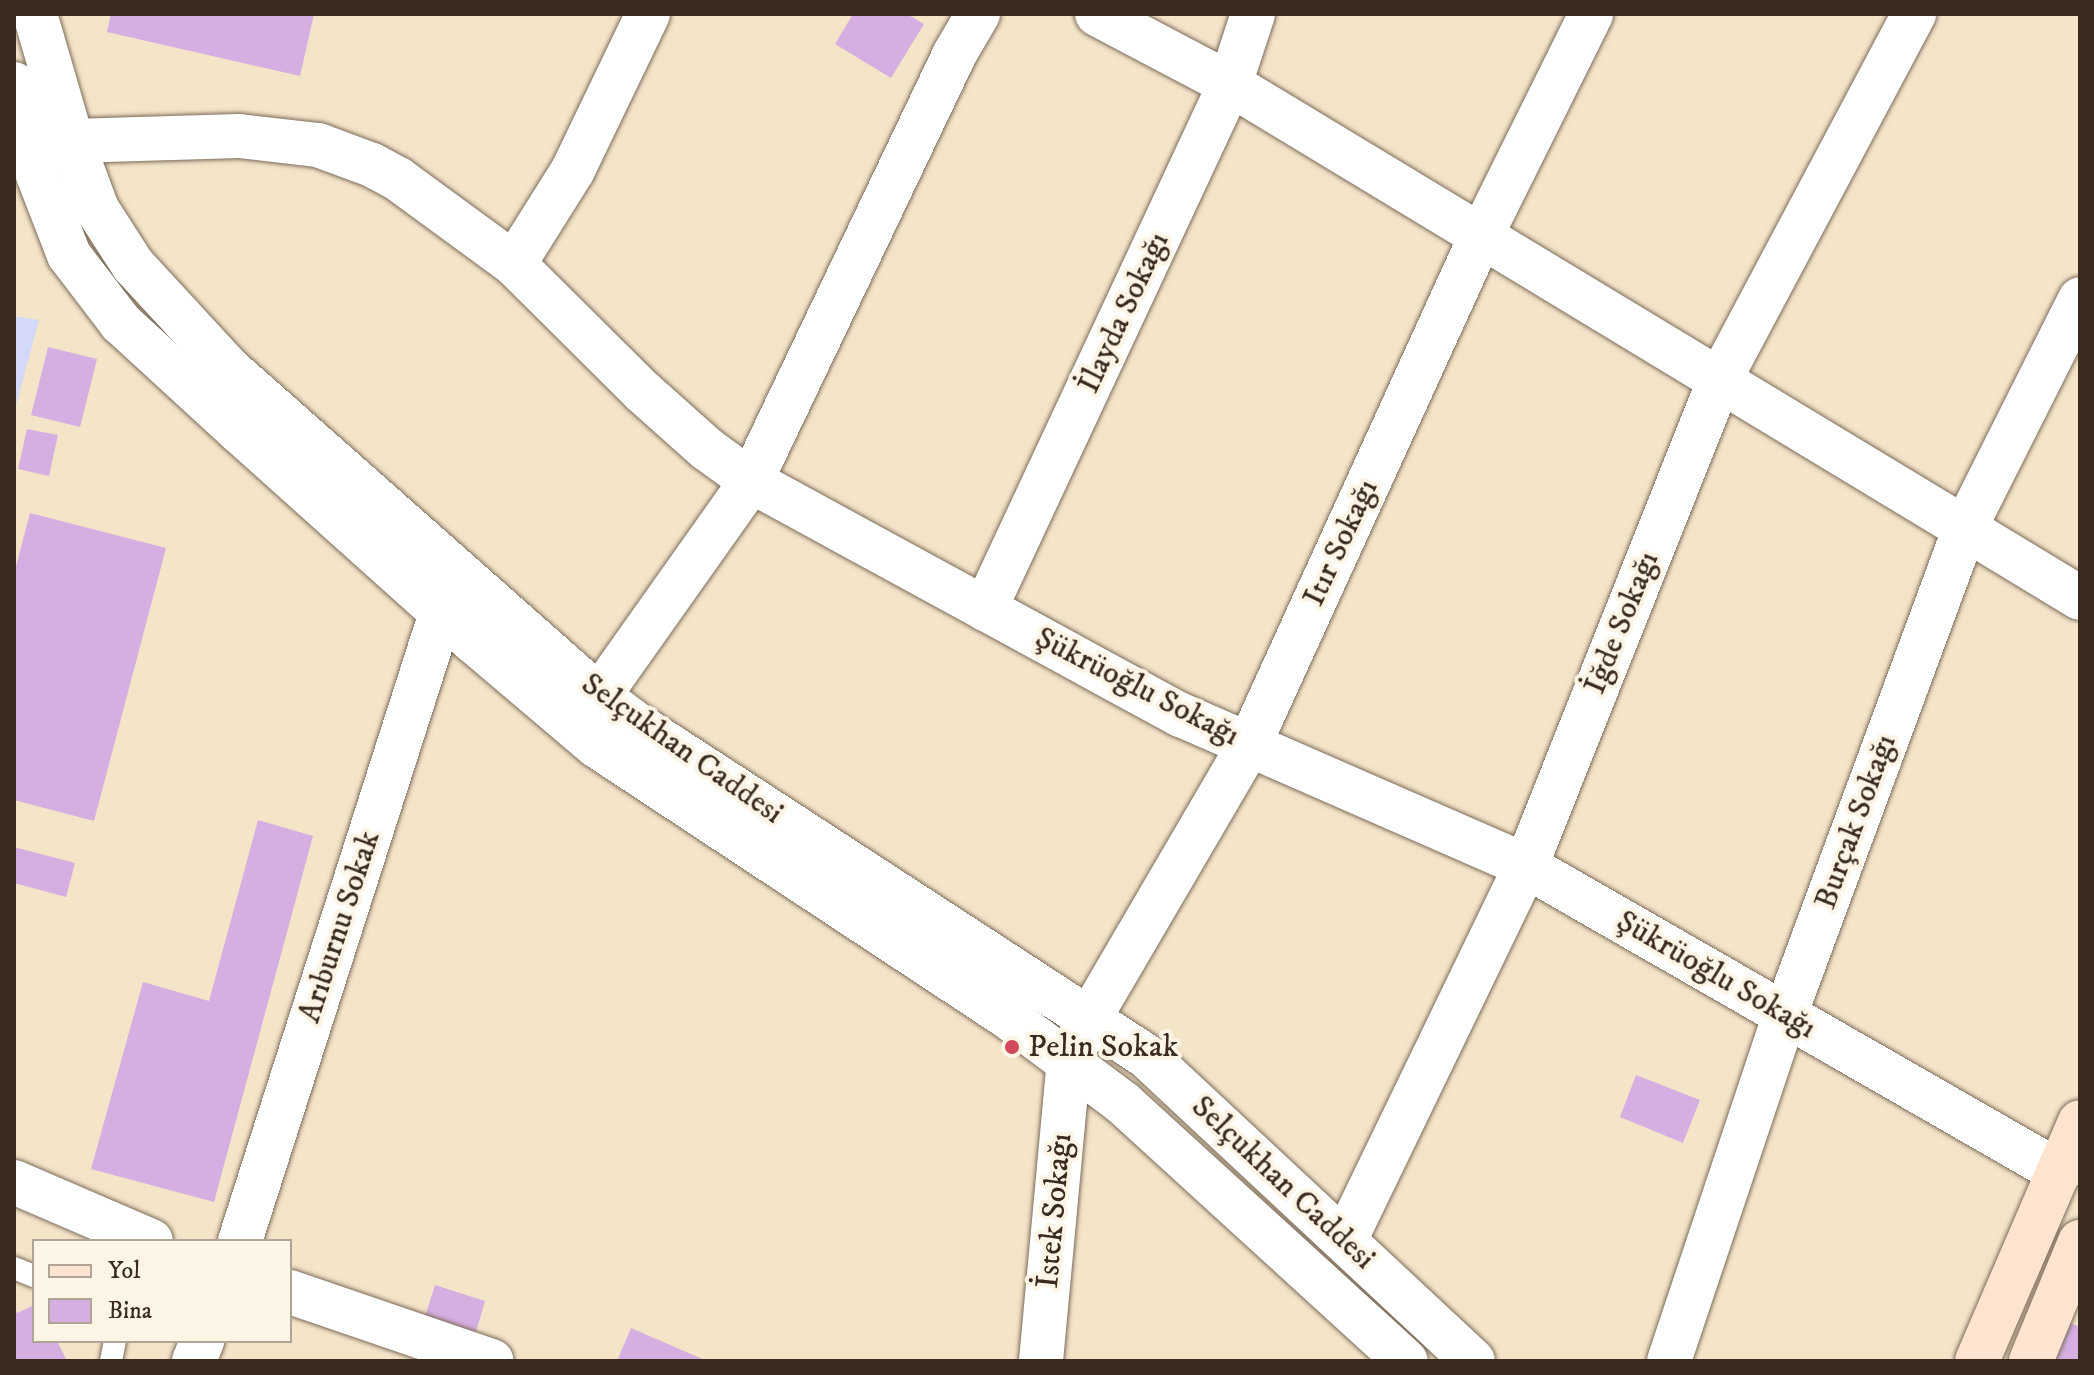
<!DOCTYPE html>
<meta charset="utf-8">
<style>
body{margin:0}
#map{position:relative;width:2094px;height:1375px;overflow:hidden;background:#f4e4c8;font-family:"IM FELL DW Pica",serif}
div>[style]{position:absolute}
.built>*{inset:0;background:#d4d8f9}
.building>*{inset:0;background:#d5afe1}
.roads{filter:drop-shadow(0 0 2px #7c6b5a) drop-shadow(0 0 2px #7c6b5a)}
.service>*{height:22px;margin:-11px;padding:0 11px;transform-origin:11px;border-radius:11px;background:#fff}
.minor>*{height:44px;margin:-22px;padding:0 22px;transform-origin:22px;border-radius:22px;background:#fff}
.tertiary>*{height:44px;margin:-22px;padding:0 22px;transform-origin:22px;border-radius:22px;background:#fff}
.secondary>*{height:44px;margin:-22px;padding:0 22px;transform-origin:22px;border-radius:22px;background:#fde4d1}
.dots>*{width:22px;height:22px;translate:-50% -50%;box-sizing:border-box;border:4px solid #fcf5e5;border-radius:50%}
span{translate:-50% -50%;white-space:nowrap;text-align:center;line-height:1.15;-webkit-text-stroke:8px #fcf5e5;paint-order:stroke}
.street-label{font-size:32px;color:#3b2a1e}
.poi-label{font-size:32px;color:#3b2a1e}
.left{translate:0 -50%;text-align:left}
.frame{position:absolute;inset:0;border:16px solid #3b2a1e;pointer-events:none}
.legend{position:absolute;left:32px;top:1239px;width:260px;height:104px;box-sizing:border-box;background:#fcf5e5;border:2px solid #afa495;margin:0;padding:10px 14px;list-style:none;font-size:24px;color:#3b2a1e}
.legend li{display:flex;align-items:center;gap:16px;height:40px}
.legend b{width:40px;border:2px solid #afa495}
</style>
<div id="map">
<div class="built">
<div style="clip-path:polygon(14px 316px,39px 320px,14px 413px)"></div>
</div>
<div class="building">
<div style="clip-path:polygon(111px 14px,314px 14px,300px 76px,107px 32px)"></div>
<div style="clip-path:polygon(853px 14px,907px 14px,924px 24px,891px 78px,835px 44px)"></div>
<div style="clip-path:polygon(48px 347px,97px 359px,80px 427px,31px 415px)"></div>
<div style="clip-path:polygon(27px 429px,58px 435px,49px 476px,18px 469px)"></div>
<div style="clip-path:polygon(30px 513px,166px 548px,94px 821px,14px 800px,14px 574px)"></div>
<div style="clip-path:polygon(258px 820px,313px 836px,214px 1202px,91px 1169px,143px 982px,209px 1001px)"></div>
<div style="clip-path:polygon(14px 847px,75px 863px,66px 897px,14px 883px)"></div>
<div style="clip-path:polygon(1636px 1075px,1700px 1100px,1683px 1143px,1620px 1117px)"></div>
<div style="clip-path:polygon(435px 1285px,485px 1301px,474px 1339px,423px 1323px)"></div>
<div style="clip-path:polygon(14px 1305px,17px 1313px,32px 1306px,34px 1341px,57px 1341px,67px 1361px,14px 1361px)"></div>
<div style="clip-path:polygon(2063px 1320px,2080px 1327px,2080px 1361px,2047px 1361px)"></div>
<div style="clip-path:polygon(631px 1328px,707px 1361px,617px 1361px)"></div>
</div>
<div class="roads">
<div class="service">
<div style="left:14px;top:1268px;width:22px;rotate:22deg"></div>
<div style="left:111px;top:1361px;width:20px;rotate:-79deg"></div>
</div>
<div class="minor">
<div style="left:648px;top:14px;width:173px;rotate:115.7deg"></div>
<div style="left:573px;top:170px;width:111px;rotate:122.1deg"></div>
<div style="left:514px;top:264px;width:182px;rotate:44.8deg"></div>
<div style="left:643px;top:392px;width:86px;rotate:41.7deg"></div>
<div style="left:707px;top:449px;width:54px;rotate:36deg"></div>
<div style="left:751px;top:481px;width:490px;rotate:28.6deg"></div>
<div style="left:1181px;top:715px;width:377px;rotate:23.6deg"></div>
<div style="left:1526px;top:866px;width:615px;rotate:29.86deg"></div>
<div style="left:1097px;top:14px;width:150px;rotate:27.8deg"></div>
<div style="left:1230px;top:84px;width:993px;rotate:31.16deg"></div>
<div style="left:72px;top:141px;width:167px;rotate:-1.7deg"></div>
<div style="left:239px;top:136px;width:80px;rotate:6.5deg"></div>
<div style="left:318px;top:145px;width:58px;rotate:20.3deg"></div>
<div style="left:372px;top:165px;width:30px;rotate:28deg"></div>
<div style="left:398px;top:179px;width:144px;rotate:36.2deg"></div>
<div style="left:985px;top:609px;width:579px;rotate:-64.98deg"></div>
<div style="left:1230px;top:84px;width:74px;rotate:-71.8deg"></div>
<div style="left:599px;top:696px;width:263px;rotate:-54.7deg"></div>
<div style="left:751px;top:481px;width:472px;rotate:-64.5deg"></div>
<div style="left:954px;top:55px;width:48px;rotate:-59.7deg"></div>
<div style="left:14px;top:1182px;width:149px;rotate:23.3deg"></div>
<div style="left:1345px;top:1240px;width:415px;rotate:-64.2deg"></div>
<div style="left:1526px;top:866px;width:522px;rotate:-68.3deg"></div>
<div style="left:1719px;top:381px;width:416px;rotate:-62deg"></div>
<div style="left:240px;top:1241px;width:659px;rotate:-72.25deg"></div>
<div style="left:290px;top:1292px;width:213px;rotate:18.9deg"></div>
<div style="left:194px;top:1361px;width:22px;rotate:-68deg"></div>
<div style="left:1041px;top:1361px;width:302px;rotate:-84.7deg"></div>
<div style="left:1069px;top:1060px;width:46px;rotate:-64deg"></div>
<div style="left:1089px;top:1019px;width:317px;rotate:-59.7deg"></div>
<div style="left:1249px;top:745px;width:559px;rotate:-65.5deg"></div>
<div style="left:1481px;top:236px;width:248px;rotate:-63.6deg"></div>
<div style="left:1669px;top:1361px;width:365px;rotate:-71.5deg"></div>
<div style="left:1785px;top:1015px;width:519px;rotate:-69.72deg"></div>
<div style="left:1965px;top:528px;width:256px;rotate:-63.3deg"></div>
</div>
<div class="tertiary">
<div style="left:35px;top:14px;width:132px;rotate:73.8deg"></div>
<div style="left:72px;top:141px;width:72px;rotate:69.8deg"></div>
<div style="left:97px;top:209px;width:67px;rotate:57.3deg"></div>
<div style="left:133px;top:265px;width:142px;rotate:47.3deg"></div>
<div style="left:229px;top:369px;width:494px;rotate:41.5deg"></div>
<div style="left:599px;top:696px;width:50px;rotate:36.9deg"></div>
<div style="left:639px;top:726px;width:605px;rotate:33.06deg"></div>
<div style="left:1146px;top:1056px;width:447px;rotate:43deg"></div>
<div style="left:14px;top:84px;width:94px;rotate:75.2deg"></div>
<div style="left:38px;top:175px;width:86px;rotate:68.8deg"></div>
<div style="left:69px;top:255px;width:86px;rotate:52.6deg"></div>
<div style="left:121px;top:323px;width:160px;rotate:42.5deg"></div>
<div style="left:239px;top:431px;width:314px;rotate:41.9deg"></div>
<div style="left:473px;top:641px;width:162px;rotate:40.3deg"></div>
<div style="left:597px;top:746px;width:487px;rotate:33.4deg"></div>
<div style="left:1004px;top:1014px;width:149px;rotate:36.8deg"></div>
<div style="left:1123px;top:1103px;width:383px;rotate:42.4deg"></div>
</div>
<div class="secondary">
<div style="left:1977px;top:1361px;width:260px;rotate:-66.7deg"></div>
<div style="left:2031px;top:1361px;width:129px;rotate:-67.6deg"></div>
</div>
</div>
<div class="dots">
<div style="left:1012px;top:1047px;background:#d1495b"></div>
</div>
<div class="street-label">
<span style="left:1124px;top:313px;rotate:-65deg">İlayda Sokağı</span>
<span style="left:1341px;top:543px;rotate:-65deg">Itır Sokağı</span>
<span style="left:1622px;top:623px;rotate:-68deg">İğde Sokağı</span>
<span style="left:1137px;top:687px;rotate:27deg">Şükrüoğlu Sokağı</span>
<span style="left:682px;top:749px;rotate:35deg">Selçukhan Caddesi</span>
<span style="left:1856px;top:822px;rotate:-70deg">Burçak Sokağı</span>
<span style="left:340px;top:927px;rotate:-72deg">Arıburnu Sokak</span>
<span style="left:1716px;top:975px;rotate:30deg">Şükrüoğlu Sokağı</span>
<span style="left:1283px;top:1183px;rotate:43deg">Selçukhan Caddesi</span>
<span style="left:1055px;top:1211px;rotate:-85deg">İstek Sokağı</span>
</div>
<div class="poi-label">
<span class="left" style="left:1028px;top:1047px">Pelin Sokak</span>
</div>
<div class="frame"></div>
<ul class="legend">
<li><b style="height:10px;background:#fde4d1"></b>Yol</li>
<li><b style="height:22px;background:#d5afe1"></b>Bina</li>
</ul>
</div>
